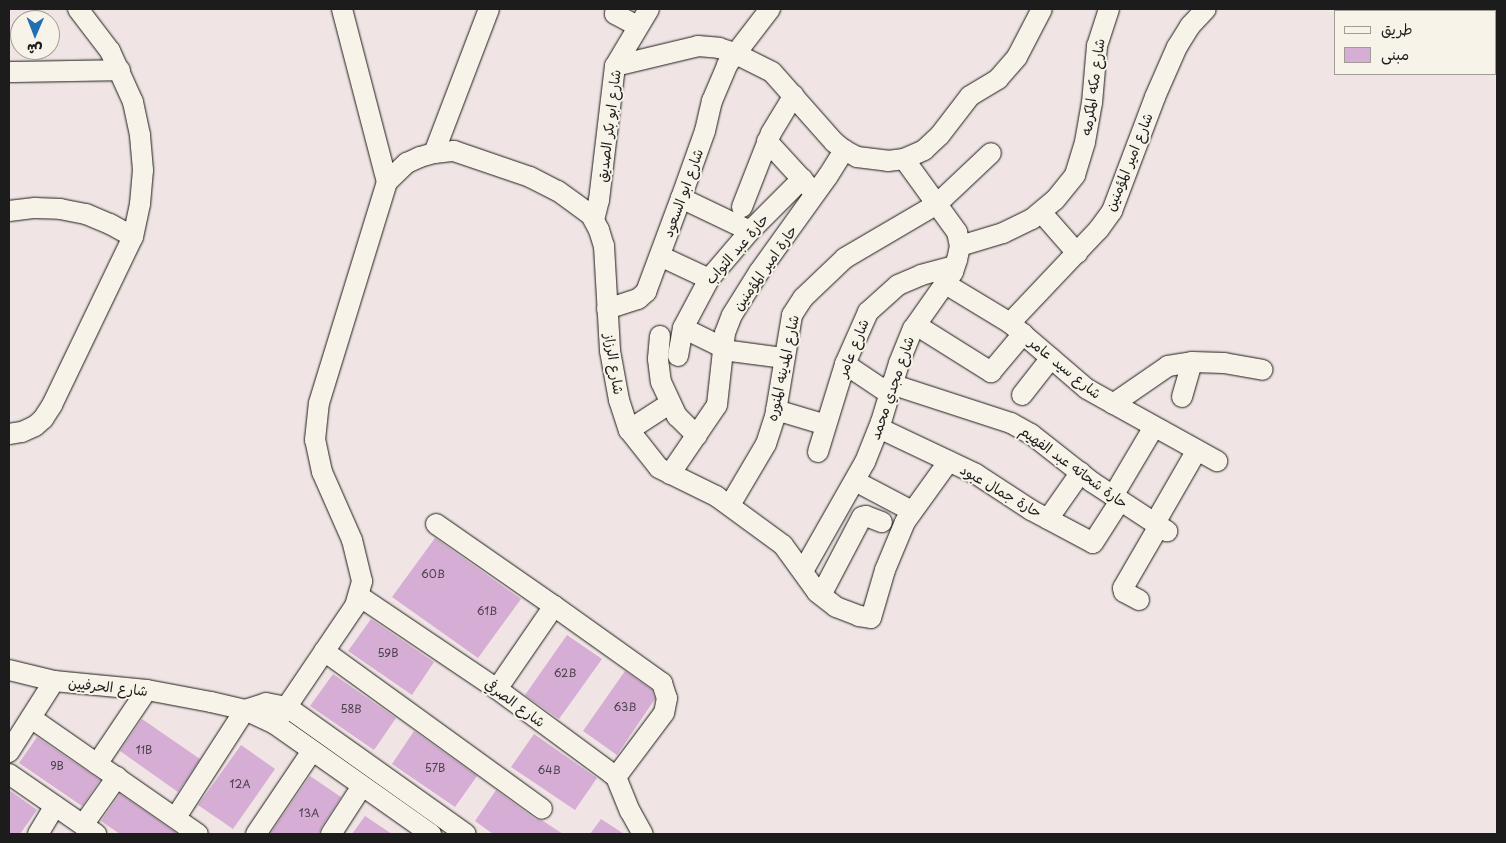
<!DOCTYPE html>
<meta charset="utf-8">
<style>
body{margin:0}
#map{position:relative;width:1506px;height:843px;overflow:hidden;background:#f0e5e4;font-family:"Playpen Sans","Playpen Sans Arabic",sans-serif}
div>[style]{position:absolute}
.building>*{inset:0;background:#d6add4}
.roads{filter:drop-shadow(0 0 1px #1c1c1c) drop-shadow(0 0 1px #1c1c1c)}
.minor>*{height:20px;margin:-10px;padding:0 10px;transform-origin:10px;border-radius:10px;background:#f7f3e8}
span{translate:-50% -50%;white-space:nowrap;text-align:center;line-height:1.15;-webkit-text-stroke:4px #f7f3e8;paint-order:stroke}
.number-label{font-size:11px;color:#4a404a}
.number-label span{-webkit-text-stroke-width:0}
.street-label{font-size:14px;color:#1c1c1c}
.frame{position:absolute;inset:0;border:10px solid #1c1c1c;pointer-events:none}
.legend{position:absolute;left:1334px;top:10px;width:162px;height:65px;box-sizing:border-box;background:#f7f3e8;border:1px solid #9f9d96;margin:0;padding:6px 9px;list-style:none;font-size:15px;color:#1c1c1c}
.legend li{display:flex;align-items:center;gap:10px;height:25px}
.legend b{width:25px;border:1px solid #9f9d96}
.north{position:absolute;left:10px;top:10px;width:50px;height:50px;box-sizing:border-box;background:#f7f3e8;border:1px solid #9f9d96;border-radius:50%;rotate:181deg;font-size:14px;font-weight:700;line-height:20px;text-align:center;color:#1c1c1c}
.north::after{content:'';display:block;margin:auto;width:18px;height:22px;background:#1f6fb2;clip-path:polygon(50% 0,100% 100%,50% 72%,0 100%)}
</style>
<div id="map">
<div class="building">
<div style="clip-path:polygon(435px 538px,521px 599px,478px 658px,392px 597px)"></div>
<div style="clip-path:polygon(371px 619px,434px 662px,412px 695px,348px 651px)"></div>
<div style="clip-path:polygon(567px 635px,602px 659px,559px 719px,525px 695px)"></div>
<div style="clip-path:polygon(625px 671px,652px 690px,655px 699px,617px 755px,583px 731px)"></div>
<div style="clip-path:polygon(333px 674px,396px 718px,374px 750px,310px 706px)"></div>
<div style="clip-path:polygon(142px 719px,200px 759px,178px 792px,120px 751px)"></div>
<div style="clip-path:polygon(414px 731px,477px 776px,455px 807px,392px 764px)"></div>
<div style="clip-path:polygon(534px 734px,597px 778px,575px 810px,511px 767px)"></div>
<div style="clip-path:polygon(37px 737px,100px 780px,82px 806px,19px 763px)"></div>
<div style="clip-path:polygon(241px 745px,275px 769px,233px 829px,198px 805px)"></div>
<div style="clip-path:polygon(310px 776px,341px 797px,321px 828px,319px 834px,270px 834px)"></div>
<div style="clip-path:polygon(9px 790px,37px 810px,20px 834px,9px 834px)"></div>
<div style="clip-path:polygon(496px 790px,535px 819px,543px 821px,563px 834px,493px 834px,475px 821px)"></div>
<div style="clip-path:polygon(120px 794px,178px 834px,120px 834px,101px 821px)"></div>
<div style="clip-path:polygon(365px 816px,392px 834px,352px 834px)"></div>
<div style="clip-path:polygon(601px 819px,624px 834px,590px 834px)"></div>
</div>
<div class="roads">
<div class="minor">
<div style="left:616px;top:9px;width:5px;rotate:101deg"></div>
<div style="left:615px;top:14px;width:26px;rotate:28deg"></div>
<div style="left:615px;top:66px;width:85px;rotate:-13.5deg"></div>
<div style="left:698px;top:46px;width:21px;rotate:5deg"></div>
<div style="left:719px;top:48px;width:16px;rotate:18deg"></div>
<div style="left:734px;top:53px;width:42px;rotate:26.6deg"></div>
<div style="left:772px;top:72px;width:94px;rotate:48.5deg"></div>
<div style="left:834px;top:142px;width:13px;rotate:39deg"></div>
<div style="left:844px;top:150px;width:15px;rotate:28deg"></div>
<div style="left:857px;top:157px;width:31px;rotate:7deg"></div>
<div style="left:888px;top:161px;width:16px;rotate:-7deg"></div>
<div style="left:904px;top:159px;width:22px;rotate:-24deg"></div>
<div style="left:924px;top:150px;width:22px;rotate:-43deg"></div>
<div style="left:940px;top:135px;width:49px;rotate:-52.4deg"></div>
<div style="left:970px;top:96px;width:33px;rotate:-31deg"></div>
<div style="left:998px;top:79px;width:29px;rotate:-49deg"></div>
<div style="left:1017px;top:57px;width:54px;rotate:-62.5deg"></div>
<div style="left:9px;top:72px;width:111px;rotate:-1deg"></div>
<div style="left:767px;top:141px;width:64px;rotate:47.5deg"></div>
<div style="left:434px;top:153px;width:154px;rotate:-69.1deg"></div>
<div style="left:387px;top:182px;width:28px;rotate:-44deg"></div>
<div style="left:407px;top:163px;width:14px;rotate:-25deg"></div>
<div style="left:420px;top:157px;width:15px;rotate:-16deg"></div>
<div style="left:434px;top:153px;width:20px;rotate:-6deg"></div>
<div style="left:454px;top:151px;width:80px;rotate:18.9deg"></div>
<div style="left:530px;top:177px;width:31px;rotate:27deg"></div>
<div style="left:558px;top:191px;width:41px;rotate:36deg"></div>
<div style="left:591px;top:215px;width:17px;rotate:62deg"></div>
<div style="left:599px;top:230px;width:17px;rotate:73deg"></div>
<div style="left:604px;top:246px;width:105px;rotate:86.7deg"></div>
<div style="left:610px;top:351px;width:50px;rotate:79.6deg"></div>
<div style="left:619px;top:400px;width:32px;rotate:72deg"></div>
<div style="left:629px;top:430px;width:48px;rotate:51.7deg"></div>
<div style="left:659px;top:468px;width:64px;rotate:26.2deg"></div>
<div style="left:716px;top:496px;width:83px;rotate:36.2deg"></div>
<div style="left:783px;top:545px;width:58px;rotate:54.1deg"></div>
<div style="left:817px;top:592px;width:24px;rotate:38deg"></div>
<div style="left:836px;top:607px;width:25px;rotate:21deg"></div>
<div style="left:859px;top:616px;width:12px;rotate:9deg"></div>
<div style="left:871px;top:618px;width:50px;rotate:-73.7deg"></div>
<div style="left:885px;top:570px;width:52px;rotate:-67.4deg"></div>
<div style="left:905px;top:522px;width:75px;rotate:-54.2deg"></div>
<div style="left:681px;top:198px;width:76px;rotate:25.6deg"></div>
<div style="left:742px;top:207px;width:79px;rotate:-68.6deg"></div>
<div style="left:771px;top:133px;width:44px;rotate:-58.8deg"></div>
<div style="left:9px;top:211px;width:26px;rotate:-7deg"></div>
<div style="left:35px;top:208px;width:25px;rotate:2deg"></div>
<div style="left:60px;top:209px;width:26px;rotate:11deg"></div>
<div style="left:86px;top:214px;width:26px;rotate:23deg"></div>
<div style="left:110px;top:224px;width:26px;rotate:29deg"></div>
<div style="left:1041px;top:212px;width:55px;rotate:48.7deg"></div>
<div style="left:594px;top:220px;width:21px;rotate:-76deg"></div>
<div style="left:599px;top:200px;width:135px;rotate:-83.2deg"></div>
<div style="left:615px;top:66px;width:66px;rotate:-59.2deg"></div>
<div style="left:960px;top:246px;width:45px;rotate:-16.8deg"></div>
<div style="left:1003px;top:233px;width:32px;rotate:-26deg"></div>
<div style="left:1032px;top:219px;width:30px;rotate:-40deg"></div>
<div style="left:1055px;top:200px;width:32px;rotate:-51deg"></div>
<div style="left:1075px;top:175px;width:34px;rotate:-73deg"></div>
<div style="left:1085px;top:142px;width:40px;rotate:-80deg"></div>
<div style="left:1092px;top:103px;width:57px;rotate:-85deg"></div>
<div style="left:1097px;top:46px;width:39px;rotate:-72deg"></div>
<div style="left:660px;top:256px;width:54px;rotate:25.1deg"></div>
<div style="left:944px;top:283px;width:77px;rotate:31.2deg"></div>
<div style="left:1010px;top:323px;width:101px;rotate:40.6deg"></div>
<div style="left:1087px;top:389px;width:149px;rotate:29deg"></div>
<div style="left:607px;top:309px;width:33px;rotate:-18deg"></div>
<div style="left:638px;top:299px;width:11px;rotate:-41deg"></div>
<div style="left:646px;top:292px;width:100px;rotate:-69.6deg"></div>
<div style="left:681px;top:198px;width:71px;rotate:-70.3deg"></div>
<div style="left:705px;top:131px;width:31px;rotate:-77deg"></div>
<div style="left:712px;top:101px;width:39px;rotate:-67deg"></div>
<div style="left:727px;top:65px;width:71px;rotate:-52.5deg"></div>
<div style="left:1010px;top:323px;width:129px;rotate:-46.6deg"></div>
<div style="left:1099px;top:229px;width:22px;rotate:-54deg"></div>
<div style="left:1112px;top:211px;width:122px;rotate:-69.3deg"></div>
<div style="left:1155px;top:97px;width:55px;rotate:-66.3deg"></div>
<div style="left:1177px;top:47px;width:25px;rotate:-58deg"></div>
<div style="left:1190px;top:26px;width:23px;rotate:-47deg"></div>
<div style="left:916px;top:325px;width:89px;rotate:32.1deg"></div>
<div style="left:991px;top:372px;width:50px;rotate:-49.9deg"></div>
<div style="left:683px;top:328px;width:46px;rotate:26deg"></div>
<div style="left:660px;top:336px;width:23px;rotate:95deg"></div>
<div style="left:658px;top:359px;width:23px;rotate:83deg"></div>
<div style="left:661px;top:382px;width:38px;rotate:65deg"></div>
<div style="left:677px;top:416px;width:28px;rotate:45deg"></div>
<div style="left:723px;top:350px;width:62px;rotate:7.5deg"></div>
<div style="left:678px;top:356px;width:28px;rotate:-80deg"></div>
<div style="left:683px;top:328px;width:55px;rotate:-62deg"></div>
<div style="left:709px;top:279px;width:63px;rotate:-49.5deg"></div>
<div style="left:750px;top:231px;width:74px;rotate:-45deg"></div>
<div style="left:845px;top:364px;width:52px;rotate:34deg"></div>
<div style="left:891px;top:384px;width:126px;rotate:18deg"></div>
<div style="left:1011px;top:423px;width:23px;rotate:29deg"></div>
<div style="left:1031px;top:434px;width:78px;rotate:38.2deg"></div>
<div style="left:1092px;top:482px;width:90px;rotate:33.2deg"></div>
<div style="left:1022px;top:395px;width:47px;rotate:-51.9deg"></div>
<div style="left:1182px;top:397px;width:36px;rotate:-74deg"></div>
<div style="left:1113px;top:404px;width:67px;rotate:-34.6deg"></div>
<div style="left:1168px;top:366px;width:24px;rotate:-9deg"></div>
<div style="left:1192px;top:362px;width:32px;rotate:2deg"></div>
<div style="left:1224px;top:363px;width:39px;rotate:10deg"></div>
<div style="left:776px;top:410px;width:52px;rotate:16.7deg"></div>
<div style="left:879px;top:428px;width:107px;rotate:25.4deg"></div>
<div style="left:976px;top:474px;width:66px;rotate:33.2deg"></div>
<div style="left:1031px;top:510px;width:70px;rotate:28deg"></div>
<div style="left:1093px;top:543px;width:50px;rotate:-57.3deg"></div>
<div style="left:629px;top:430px;width:48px;rotate:-33deg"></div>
<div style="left:9px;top:434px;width:13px;rotate:-9deg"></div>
<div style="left:22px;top:432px;width:14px;rotate:-25deg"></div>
<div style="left:35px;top:426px;width:11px;rotate:-41deg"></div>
<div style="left:43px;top:419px;width:17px;rotate:-57deg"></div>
<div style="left:52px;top:405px;width:187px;rotate:-64.3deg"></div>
<div style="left:133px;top:237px;width:34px;rotate:-78deg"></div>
<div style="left:140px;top:204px;width:34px;rotate:-85deg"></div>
<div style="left:143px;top:170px;width:35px;rotate:-95deg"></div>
<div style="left:140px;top:135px;width:34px;rotate:-102deg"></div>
<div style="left:133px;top:102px;width:56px;rotate:-114.3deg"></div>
<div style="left:110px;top:51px;width:53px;rotate:-127.3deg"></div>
<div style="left:818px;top:452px;width:92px;rotate:-72.9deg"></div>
<div style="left:845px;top:364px;width:57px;rotate:-66.1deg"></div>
<div style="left:868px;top:312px;width:40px;rotate:-42deg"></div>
<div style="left:898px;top:285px;width:25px;rotate:-23deg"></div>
<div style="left:921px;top:275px;width:35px;rotate:-15deg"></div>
<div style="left:670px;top:474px;width:83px;rotate:-55.7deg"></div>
<div style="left:717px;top:405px;width:72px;rotate:-83.7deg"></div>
<div style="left:725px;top:333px;width:19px;rotate:-69deg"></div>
<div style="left:732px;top:315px;width:51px;rotate:-57.9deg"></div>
<div style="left:759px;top:272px;width:118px;rotate:-54.3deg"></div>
<div style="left:828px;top:176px;width:31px;rotate:-58deg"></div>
<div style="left:855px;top:481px;width:64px;rotate:27.8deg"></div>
<div style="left:1113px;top:496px;width:80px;rotate:-59.3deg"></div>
<div style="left:730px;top:505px;width:71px;rotate:-59.5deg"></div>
<div style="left:766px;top:444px;width:28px;rotate:-72deg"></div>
<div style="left:775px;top:417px;width:103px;rotate:-80.5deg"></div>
<div style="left:792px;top:315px;width:20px;rotate:-57deg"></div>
<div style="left:803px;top:298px;width:58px;rotate:-43.6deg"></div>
<div style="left:845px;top:258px;width:107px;rotate:-30.4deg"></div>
<div style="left:937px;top:204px;width:74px;rotate:-43.4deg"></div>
<div style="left:1048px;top:519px;width:57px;rotate:-54.9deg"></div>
<div style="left:1155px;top:523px;width:84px;rotate:-60.1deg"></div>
<div style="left:436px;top:524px;width:144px;rotate:34.8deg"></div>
<div style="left:803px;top:571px;width:125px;rotate:-60.4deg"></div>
<div style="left:865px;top:462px;width:43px;rotate:-68.2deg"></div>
<div style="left:881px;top:422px;width:62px;rotate:-73deg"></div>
<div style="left:899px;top:363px;width:37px;rotate:-68deg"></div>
<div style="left:913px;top:329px;width:70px;rotate:-54.9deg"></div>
<div style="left:953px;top:272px;width:13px;rotate:-72deg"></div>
<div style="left:957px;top:260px;width:14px;rotate:-78deg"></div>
<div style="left:960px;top:246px;width:14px;rotate:-102deg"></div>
<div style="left:957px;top:232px;width:90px;rotate:-126deg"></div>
<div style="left:821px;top:595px;width:88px;rotate:-62.3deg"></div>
<div style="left:862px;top:517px;width:4px;rotate:-14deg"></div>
<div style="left:866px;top:516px;width:17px;rotate:21deg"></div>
<div style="left:359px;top:596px;width:166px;rotate:34deg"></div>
<div style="left:497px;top:689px;width:142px;rotate:36.4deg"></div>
<div style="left:611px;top:773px;width:6px;rotate:39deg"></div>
<div style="left:616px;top:777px;width:37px;rotate:68deg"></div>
<div style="left:630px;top:811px;width:26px;rotate:61deg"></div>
<div style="left:1139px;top:600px;width:17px;rotate:-152deg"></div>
<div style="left:1124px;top:592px;width:4px;rotate:-104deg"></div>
<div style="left:1123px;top:588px;width:72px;rotate:-59.9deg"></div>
<div style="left:324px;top:651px;width:269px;rotate:35.9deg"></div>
<div style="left:9px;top:670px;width:46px;rotate:13.7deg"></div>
<div style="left:497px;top:689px;width:101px;rotate:-55.5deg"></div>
<div style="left:554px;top:606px;width:133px;rotate:35.5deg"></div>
<div style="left:662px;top:683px;width:16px;rotate:72deg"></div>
<div style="left:667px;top:698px;width:15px;rotate:101deg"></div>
<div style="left:664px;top:713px;width:80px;rotate:126.9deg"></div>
<div style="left:245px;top:710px;width:22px;rotate:-18deg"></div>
<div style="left:266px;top:703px;width:21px;rotate:11deg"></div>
<div style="left:287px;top:707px;width:219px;rotate:35.4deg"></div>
<div style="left:31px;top:718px;width:203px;rotate:34.8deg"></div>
<div style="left:275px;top:724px;width:143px;rotate:-55.9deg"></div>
<div style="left:355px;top:606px;width:26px;rotate:-74deg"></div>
<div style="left:362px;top:581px;width:42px;rotate:-103.7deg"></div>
<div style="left:352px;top:540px;width:74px;rotate:-113.8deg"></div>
<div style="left:322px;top:472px;width:33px;rotate:-102deg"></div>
<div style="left:315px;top:440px;width:37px;rotate:-84deg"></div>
<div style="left:319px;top:403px;width:231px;rotate:-72.9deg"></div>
<div style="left:387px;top:182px;width:179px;rotate:-104.6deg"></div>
<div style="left:9px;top:752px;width:84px;rotate:-57.6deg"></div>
<div style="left:54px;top:681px;width:93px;rotate:5.5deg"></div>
<div style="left:147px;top:690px;width:65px;rotate:10.6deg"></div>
<div style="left:211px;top:702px;width:35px;rotate:13deg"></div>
<div style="left:245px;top:710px;width:33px;rotate:25deg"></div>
<div style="left:275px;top:724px;width:191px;rotate:35.2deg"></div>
<div style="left:97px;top:764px;width:89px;rotate:-56deg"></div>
<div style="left:9px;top:774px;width:106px;rotate:34.6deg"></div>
<div style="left:176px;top:817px;width:127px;rotate:-57.2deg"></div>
<div style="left:83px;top:825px;width:59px;rotate:-54.7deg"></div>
<div style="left:38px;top:834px;width:33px;rotate:-59deg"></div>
<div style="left:256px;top:834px;width:100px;rotate:-56deg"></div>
<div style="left:331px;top:834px;width:57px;rotate:-57.1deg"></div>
</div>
</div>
<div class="number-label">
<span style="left:433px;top:574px">60B</span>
<span style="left:487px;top:611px">61B</span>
<span style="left:388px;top:653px">59B</span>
<span style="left:565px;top:673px">62B</span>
<span style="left:625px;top:707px">63B</span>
<span style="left:351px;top:709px">58B</span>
<span style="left:144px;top:750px">11B</span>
<span style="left:57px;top:766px">9B</span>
<span style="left:435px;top:768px">57B</span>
<span style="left:549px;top:770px">64B</span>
<span style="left:240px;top:784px">12A</span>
<span style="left:309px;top:813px">13A</span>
</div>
<div class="street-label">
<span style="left:1093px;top:87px;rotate:-82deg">شارع مكه المكرمه</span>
<span style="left:609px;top:126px;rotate:-83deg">شارع ابو بكر الصديق</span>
<span style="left:1129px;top:162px;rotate:-68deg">شارع امير المؤمنين</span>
<span style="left:683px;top:193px;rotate:-70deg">شارع ابو السعود</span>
<span style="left:737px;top:249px;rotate:-49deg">حارة عبد التواب</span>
<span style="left:765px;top:268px;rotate:-55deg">حارة امير المؤمنين</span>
<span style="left:853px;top:348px;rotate:-68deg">شارع عامر</span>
<span style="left:614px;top:364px;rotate:81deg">شارع الرزاز</span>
<span style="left:783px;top:368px;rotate:-78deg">شارع المدينه المنوره</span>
<span style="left:1065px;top:368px;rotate:39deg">شارع سيد عامر</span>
<span style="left:892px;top:388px;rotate:-71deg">شارع مجدي محمد</span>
<span style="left:1074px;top:467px;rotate:36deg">حارة شحاته عبد الفهيم</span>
<span style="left:1001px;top:491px;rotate:30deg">حارة جمال عبود</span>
<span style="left:108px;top:687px;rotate:6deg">شارع الحرفيين</span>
<span style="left:515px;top:703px;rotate:36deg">شارع الصرفي</span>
</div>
<div class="frame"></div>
<ul class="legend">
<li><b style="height:6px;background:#f7f3e8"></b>طريق</li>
<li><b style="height:14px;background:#d6add4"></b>مبنى</li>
</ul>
<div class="north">ش</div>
</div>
